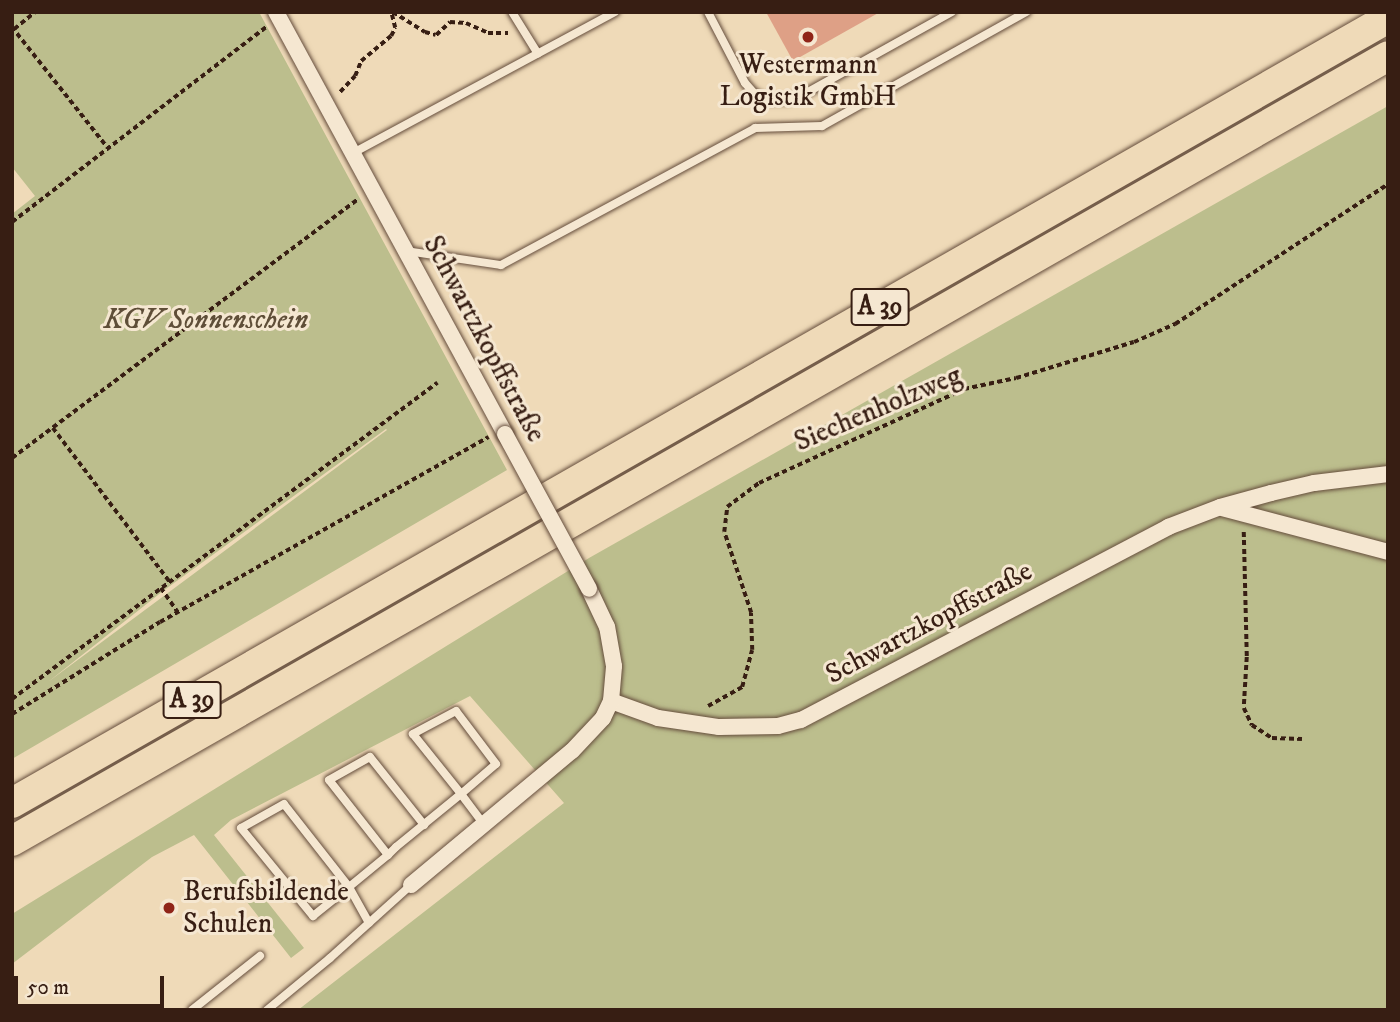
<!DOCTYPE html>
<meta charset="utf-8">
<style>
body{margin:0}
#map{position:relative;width:1400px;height:1022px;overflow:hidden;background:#efdab8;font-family:"IM FELL DW Pica",serif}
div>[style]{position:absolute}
.green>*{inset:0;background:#bcbe8d}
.building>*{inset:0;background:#dea086}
.path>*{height:3.5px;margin-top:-1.75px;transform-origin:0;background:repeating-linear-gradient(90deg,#371e13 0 5px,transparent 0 8.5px)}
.roads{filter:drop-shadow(0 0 2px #654d3c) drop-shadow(0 0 2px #654d3c)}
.service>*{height:8px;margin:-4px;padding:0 4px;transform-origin:4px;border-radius:4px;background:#f5e7d1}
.minor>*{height:16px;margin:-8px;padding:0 8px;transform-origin:8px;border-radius:8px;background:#f5e7d1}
.motorway>*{height:30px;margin:-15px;padding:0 15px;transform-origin:15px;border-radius:15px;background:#efdab8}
.bridges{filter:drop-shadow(0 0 2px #654d3c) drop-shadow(0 0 2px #654d3c)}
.minor-bridge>*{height:16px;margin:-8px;padding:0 8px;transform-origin:8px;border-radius:8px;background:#f5e7d1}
.dots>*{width:19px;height:19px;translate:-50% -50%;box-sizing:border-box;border:4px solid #f5e7d1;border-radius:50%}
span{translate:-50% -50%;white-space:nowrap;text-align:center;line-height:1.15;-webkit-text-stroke:6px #f5e7d1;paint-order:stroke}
.shield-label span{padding:2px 5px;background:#f5e7d1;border:2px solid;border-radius:5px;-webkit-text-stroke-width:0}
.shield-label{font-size:26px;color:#371e13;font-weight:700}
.poi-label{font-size:28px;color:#371e13}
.left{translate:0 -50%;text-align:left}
.park-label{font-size:28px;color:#5f4e38;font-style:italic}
.street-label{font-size:28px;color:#371e13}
.frame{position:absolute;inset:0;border:14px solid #371e13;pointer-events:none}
.scale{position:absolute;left:14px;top:976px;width:150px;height:32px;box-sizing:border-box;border:4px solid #371e13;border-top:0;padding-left:9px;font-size:21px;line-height:24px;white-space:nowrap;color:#371e13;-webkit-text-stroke:5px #f5e7d1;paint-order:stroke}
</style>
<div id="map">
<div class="green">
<div style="clip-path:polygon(evenodd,12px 12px,259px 12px,507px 470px,12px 759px,12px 214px,35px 196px,12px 167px,12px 12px,386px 429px,387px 430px,48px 682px,163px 591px,386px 429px)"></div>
<div style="clip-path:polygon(1388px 106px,1388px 1010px,298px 1010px,564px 803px,470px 696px,231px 820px,214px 835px,304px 948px,291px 958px,194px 835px,152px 857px,12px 964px,12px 914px,589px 558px)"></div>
</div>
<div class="building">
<div style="clip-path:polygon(766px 12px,880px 12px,793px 61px)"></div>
</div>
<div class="path">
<div style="left:393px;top:12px;width:38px;rotate:32deg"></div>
<div style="left:425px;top:32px;width:11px;rotate:15deg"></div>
<div style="left:436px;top:35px;width:19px;rotate:-43deg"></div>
<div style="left:450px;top:22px;width:16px;rotate:4deg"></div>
<div style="left:466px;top:23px;width:24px;rotate:24deg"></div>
<div style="left:488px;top:33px;width:20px"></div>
<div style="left:12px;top:27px;width:154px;rotate:51.6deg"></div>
<div style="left:14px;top:29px;width:27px;rotate:-39deg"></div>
<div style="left:340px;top:92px;width:22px;rotate:-47deg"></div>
<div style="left:355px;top:76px;width:16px;rotate:-68deg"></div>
<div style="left:361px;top:61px;width:39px;rotate:-40deg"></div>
<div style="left:391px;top:36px;width:9px;rotate:-63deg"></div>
<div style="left:395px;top:28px;width:16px;rotate:-104deg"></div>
<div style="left:12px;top:222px;width:320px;rotate:-37.5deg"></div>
<div style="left:53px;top:428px;width:193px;rotate:52.8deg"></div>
<div style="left:12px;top:458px;width:432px;rotate:-36.8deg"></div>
<div style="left:1244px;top:532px;width:125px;rotate:88.6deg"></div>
<div style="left:1247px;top:657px;width:51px;rotate:93.4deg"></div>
<div style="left:1244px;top:708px;width:19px;rotate:65deg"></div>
<div style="left:1252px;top:725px;width:24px;rotate:33deg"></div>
<div style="left:1272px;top:738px;width:30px;rotate:2deg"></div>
<div style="left:161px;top:588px;width:28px;rotate:55deg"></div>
<div style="left:12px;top:699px;width:530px;rotate:-36.63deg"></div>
<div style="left:708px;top:706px;width:39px;rotate:-29deg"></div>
<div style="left:742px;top:687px;width:38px;rotate:-75deg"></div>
<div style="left:752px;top:650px;width:37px;rotate:-92deg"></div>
<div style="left:751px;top:613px;width:85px;rotate:-108.4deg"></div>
<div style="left:724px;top:532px;width:25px;rotate:-83deg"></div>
<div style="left:727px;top:507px;width:40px;rotate:-37deg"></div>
<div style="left:759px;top:483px;width:226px;rotate:-24.6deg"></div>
<div style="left:964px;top:389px;width:53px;rotate:-11.9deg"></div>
<div style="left:1016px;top:378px;width:123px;rotate:-17deg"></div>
<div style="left:1134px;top:342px;width:45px;rotate:-23.7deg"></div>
<div style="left:1175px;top:324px;width:255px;rotate:-33.3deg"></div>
<div style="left:12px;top:714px;width:174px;rotate:-31.9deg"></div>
<div style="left:160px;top:622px;width:377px;rotate:-29.4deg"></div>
</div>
<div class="roads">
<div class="service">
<div style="left:512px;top:12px;width:49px;rotate:58.2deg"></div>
<div style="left:708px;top:12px;width:80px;rotate:62.5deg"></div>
<div style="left:745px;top:83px;width:13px;rotate:48deg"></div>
<div style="left:754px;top:93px;width:16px;rotate:27deg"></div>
<div style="left:768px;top:100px;width:19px"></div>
<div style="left:787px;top:100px;width:22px;rotate:-21deg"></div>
<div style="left:808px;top:92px;width:165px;rotate:-29.1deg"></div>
<div style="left:353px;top:153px;width:298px;rotate:-28.3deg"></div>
<div style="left:406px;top:251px;width:96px;rotate:8.4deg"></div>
<div style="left:501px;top:265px;width:289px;rotate:-28.3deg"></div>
<div style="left:755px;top:128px;width:67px;rotate:-1.7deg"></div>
<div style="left:822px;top:126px;width:234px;rotate:-29.2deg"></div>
<div style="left:388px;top:855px;width:11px;rotate:-45deg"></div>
<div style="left:396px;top:847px;width:84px;rotate:-39.2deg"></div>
<div style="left:461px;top:794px;width:46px;rotate:-40.6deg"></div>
<div style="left:496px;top:764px;width:66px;rotate:-127deg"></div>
<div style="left:456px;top:711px;width:49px;rotate:151.9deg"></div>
<div style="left:413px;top:734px;width:77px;rotate:51.3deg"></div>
<div style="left:461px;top:794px;width:38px;rotate:53deg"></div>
<div style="left:369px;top:923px;width:41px;rotate:-119.1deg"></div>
<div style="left:349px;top:887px;width:105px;rotate:-128.1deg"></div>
<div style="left:284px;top:804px;width:49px;rotate:150.8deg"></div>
<div style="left:241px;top:828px;width:114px;rotate:50.7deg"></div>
<div style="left:313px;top:916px;width:46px;rotate:-38.9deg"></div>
<div style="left:349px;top:887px;width:50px;rotate:-39.4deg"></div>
<div style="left:388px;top:855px;width:95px;rotate:-128.2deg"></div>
<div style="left:329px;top:780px;width:47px;rotate:-29.3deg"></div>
<div style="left:370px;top:757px;width:87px;rotate:51.5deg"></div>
<div style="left:192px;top:1010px;width:87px;rotate:-38.5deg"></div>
<div style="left:267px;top:1010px;width:82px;rotate:-39.5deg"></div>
<div style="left:330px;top:958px;width:109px;rotate:-42deg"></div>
</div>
<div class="minor">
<div style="left:276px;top:12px;width:480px;rotate:61.5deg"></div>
<div style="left:1222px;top:508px;width:172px;rotate:14.8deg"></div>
<div style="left:611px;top:701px;width:50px;rotate:19.9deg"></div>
<div style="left:658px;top:718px;width:62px;rotate:8.4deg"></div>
<div style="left:719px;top:727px;width:59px;rotate:-1deg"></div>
<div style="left:778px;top:726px;width:24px;rotate:-15deg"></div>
<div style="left:801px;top:720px;width:415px;rotate:-27.7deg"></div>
<div style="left:1168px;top:527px;width:56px;rotate:-21deg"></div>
<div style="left:1220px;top:507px;width:53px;rotate:-15.4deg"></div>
<div style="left:1271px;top:493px;width:44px;rotate:-13.1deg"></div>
<div style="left:1314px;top:483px;width:75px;rotate:-6.9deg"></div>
<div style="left:411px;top:885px;width:209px;rotate:-39.8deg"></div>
<div style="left:572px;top:751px;width:45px;rotate:-46.8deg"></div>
<div style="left:603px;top:718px;width:19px;rotate:-65deg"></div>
<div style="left:611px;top:701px;width:35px;rotate:-85deg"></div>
<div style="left:614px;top:666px;width:40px;rotate:-100deg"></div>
<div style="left:607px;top:627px;width:42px;rotate:-115.3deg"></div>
</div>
<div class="motorway">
<div style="left:12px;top:803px;width:1584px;rotate:-29.7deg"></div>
<div style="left:12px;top:841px;width:1584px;rotate:-29.7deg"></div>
</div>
</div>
<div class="bridges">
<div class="minor-bridge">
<div style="left:505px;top:434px;width:176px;rotate:61.5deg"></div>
</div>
</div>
<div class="dots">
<div style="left:808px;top:37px;background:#8f2418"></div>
<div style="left:169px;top:908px;background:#8f2418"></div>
</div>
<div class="shield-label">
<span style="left:880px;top:307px">A 39</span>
<span style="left:192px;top:700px">A 39</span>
</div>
<div class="poi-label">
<span style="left:808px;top:81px">Westermann<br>Logistik GmbH</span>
<span class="left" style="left:183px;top:908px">Berufsbildende<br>Schulen</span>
</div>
<div class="park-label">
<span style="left:206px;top:320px">KGV Sonnenschein</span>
</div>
<div class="street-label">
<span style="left:484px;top:339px;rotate:62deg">Schwartzkopffstraße</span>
<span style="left:878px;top:409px;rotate:-23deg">Siechenholzweg</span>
<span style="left:929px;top:623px;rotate:-28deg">Schwartzkopffstraße</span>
</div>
<div class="frame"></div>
<div class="scale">50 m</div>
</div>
